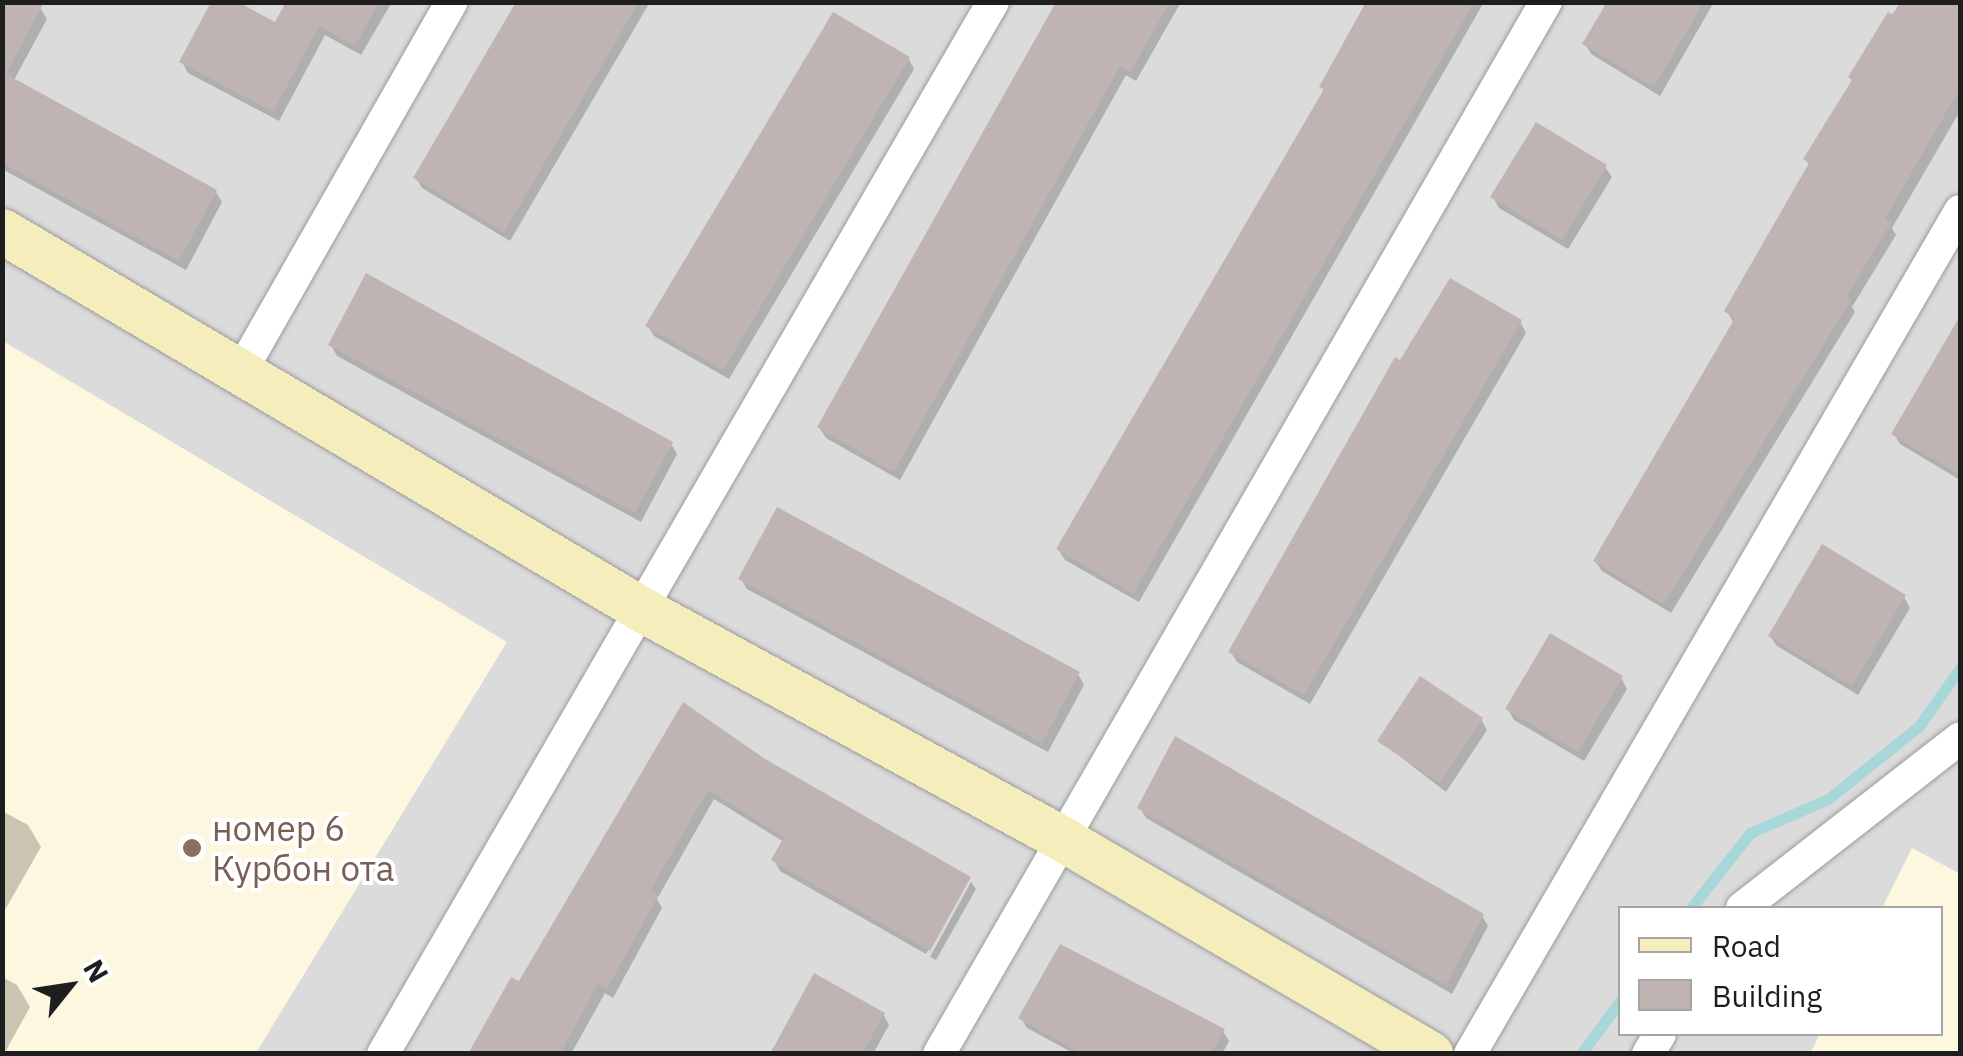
<!DOCTYPE html>
<meta charset="utf-8">
<style>
body{margin:0}
#map{position:relative;width:1963px;height:1056px;overflow:hidden;background:#eeeae5;font-family:"IBM Plex Sans",sans-serif}
div>[style]{position:absolute}
.residential>*{inset:0;background:#dcdbdb}
.education>*{inset:0;background:#fdf7e0}
.shadow>*{inset:0;background:#0003}
.stream>*{height:11px;margin:-5.5px;padding:0 5.5px;transform-origin:5.5px;border-radius:5.5px;background:#a8d7d9}
.building>*{inset:0;background:#bfb4b2}
.roads{filter:drop-shadow(0 0 2px #9b9b9b) drop-shadow(0 0 2px #9b9b9b)}
.street>*{height:32px;margin:-16px;padding:0 16px;transform-origin:16px;border-radius:16px;background:#fff}
.secondary>*{height:45px;margin:-22.5px;padding:0 22.5px;transform-origin:22.5px;border-radius:22.5px;background:#f5eebc}
.dots>*{width:28px;height:28px;translate:-50% -50%;box-sizing:border-box;border:5px solid #fff;border-radius:50%}
span{translate:-50% -50%;white-space:nowrap;text-align:center;line-height:1.15;-webkit-text-stroke:8px #fff;paint-order:stroke}
.education-label{font-size:35px;color:#785e54}
.left{translate:0 -50%;text-align:left}
.frame{position:absolute;inset:0;border:5px solid #1e1e1e;pointer-events:none}
.legend{position:absolute;left:1618px;top:906px;width:325px;height:130px;box-sizing:border-box;background:#fff;border:2px solid #a5a5a5;margin:0;padding:12px 18px;list-style:none;font-size:30px;color:#1e1e1e}
.legend li{display:flex;align-items:center;gap:20px;height:50px}
.legend b{width:50px;border:2px solid #a5a5a5}
.north{position:absolute;left:20px;top:936px;width:100px;height:100px;-webkit-text-stroke:8px #fff;paint-order:stroke;rotate:60deg;font-size:28px;font-weight:700;line-height:40px;text-align:center;color:#1e1e1e}
.north::after{content:'';display:block;margin:auto;width:35px;height:45px;background:#1e1e1e;clip-path:polygon(50% 0,100% 100%,50% 72%,0 100%)}
</style>
<div id="map">
<div class="residential">
<div style="clip-path:polygon(evenodd,2px 3px,1960px 3px,1960px 1053px,3px 1053px,2px 3px,1620px 908px,1940px 908px,1940px 1034px,1620px 1034px,1620px 908px)"></div>
</div>
<div class="education">
<div style="clip-path:polygon(3px 341px,507px 642px,256px 1053px,3px 1053px)"></div>
<div style="clip-path:polygon(1912px 848px,1960px 874px,1960px 1053px,1810px 1053px,1820px 1034px,1940px 1034px,1940px 908px,1882px 908px)"></div>
</div>
<div class="shadow">
<div style="clip-path:polygon(2px 2px,40px 8px,47px 19px,14px 80px,216px 192px,222px 202px,186px 270px,2px 169px)"></div>
<div style="clip-path:polygon(289px 2px,392px 2px,361px 55px,325px 35px,279px 121px,188px 73px,182px 62px,276px 26px)"></div>
<div style="clip-path:polygon(518px 2px,650px 2px,510px 241px,422px 188px,416px 178px)"></div>
<div style="clip-path:polygon(1060px 2px,1181px 2px,1136px 81px,1126px 75px,900px 480px,826px 438px,819px 427px)"></div>
<div style="clip-path:polygon(1369px 2px,1484px 2px,1139px 602px,1065px 560px,1058px 549px,1325px 92px,1322px 87px)"></div>
<div style="clip-path:polygon(1608px 2px,1714px 2px,1660px 96px,1591px 54px,1585px 44px)"></div>
<div style="clip-path:polygon(1901px 2px,1960px 2px,1960px 111px,1892px 228px,1896px 235px,1852px 307px,1855px 312px,1671px 613px,1602px 571px,1595px 561px,1733px 322px,1727px 311px,1810px 166px,1806px 160px,1854px 83px,1850px 77px)"></div>
<div style="clip-path:polygon(908px 58px,914px 69px,729px 379px,654px 336px,648px 326px)"></div>
<div style="clip-path:polygon(1605px 167px,1612px 177px,1568px 249px,1499px 208px,1493px 197px)"></div>
<div style="clip-path:polygon(1960px 316px,1960px 480px,1900px 444px,1894px 434px)"></div>
<div style="clip-path:polygon(1520px 322px,1526px 333px,1310px 704px,1237px 662px,1231px 652px,1401px 364px)"></div>
<div style="clip-path:polygon(331px 345px,671px 444px,677px 454px,641px 522px,337px 356px)"></div>
<div style="clip-path:polygon(741px 579px,1078px 674px,1084px 685px,1048px 752px,747px 589px)"></div>
<div style="clip-path:polygon(1904px 597px,1910px 608px,1858px 695px,1777px 646px,1770px 636px)"></div>
<div style="clip-path:polygon(1621px 678px,1627px 689px,1584px 761px,1514px 720px,1508px 709px)"></div>
<div style="clip-path:polygon(683px 706px,764px 761px,970px 878px,926px 954px,780px 871px,774px 860px,784px 842px,714px 799px,657px 899px,662px 908px,613px 998px,605px 993px,571px 1054px,471px 1054px,520px 985px)"></div>
<div style="clip-path:polygon(1481px 719px,1487px 730px,1446px 792px,1380px 741px)"></div>
<div style="clip-path:polygon(1176px 740px,1482px 916px,1488px 926px,1452px 994px,1146px 818px,1140px 808px)"></div>
<div style="clip-path:polygon(2px 811px,28px 825px,41px 847px,2px 915px)"></div>
<div style="clip-path:polygon(971px 882px,976px 889px,936px 960px,930px 957px)"></div>
<div style="clip-path:polygon(815px 976px,883px 1014px,889px 1025px,873px 1054px,770px 1054px)"></div>
<div style="clip-path:polygon(2px 977px,17px 985px,30px 1007px,4px 1054px)"></div>
<div style="clip-path:polygon(1021px 1018px,1223px 1031px,1229px 1041px,1222px 1054px,1075px 1054px,1027px 1028px)"></div>
</div>
<div class="stream">
<div style="left:1691px;top:908px;width:95px;rotate:-51.8deg"></div>
<div style="left:1750px;top:833px;width:85px;rotate:-23.6deg"></div>
<div style="left:1828px;top:799px;width:117px;rotate:-38.7deg"></div>
<div style="left:1919px;top:726px;width:71px;rotate:-54.7deg"></div>
<div style="left:1581px;top:1054px;width:66px;rotate:-53.7deg"></div>
</div>
<div class="building">
<div style="clip-path:polygon(2px 2px,44px 2px,6px 74px,217px 190px,179px 261px,2px 163px)"></div>
<div style="clip-path:polygon(211px 2px,238px 2px,275px 22px,284px 6px,278px 2px,379px 2px,355px 46px,319px 26px,273px 112px,179px 62px)"></div>
<div style="clip-path:polygon(516px 2px,639px 2px,504px 232px,413px 178px)"></div>
<div style="clip-path:polygon(1056px 2px,1170px 2px,1130px 72px,1120px 66px,894px 472px,817px 427px)"></div>
<div style="clip-path:polygon(1366px 2px,1474px 2px,1133px 594px,1056px 549px,1324px 89px,1319px 87px)"></div>
<div style="clip-path:polygon(1607px 2px,1704px 2px,1654px 87px,1582px 44px)"></div>
<div style="clip-path:polygon(1901px 2px,1960px 2px,1960px 88px,1885px 219px,1891px 223px,1846px 297px,1851px 300px,1664px 604px,1593px 561px,1735px 318px,1724px 311px,1809px 163px,1803px 159px,1852px 80px,1848px 77px,1888px 12px,1894px 15px)"></div>
<div style="clip-path:polygon(833px 12px,910px 57px,723px 370px,645px 326px)"></div>
<div style="clip-path:polygon(1536px 122px,1607px 165px,1562px 240px,1490px 197px)"></div>
<div style="clip-path:polygon(366px 273px,673px 442px,635px 513px,328px 345px)"></div>
<div style="clip-path:polygon(1450px 278px,1522px 320px,1304px 695px,1228px 652px,1395px 357px,1400px 360px)"></div>
<div style="clip-path:polygon(1960px 316px,1960px 475px,1891px 434px)"></div>
<div style="clip-path:polygon(777px 507px,1080px 672px,1042px 743px,738px 579px)"></div>
<div style="clip-path:polygon(1822px 544px,1906px 595px,1852px 686px,1768px 636px)"></div>
<div style="clip-path:polygon(1550px 633px,1623px 676px,1578px 752px,1505px 709px)"></div>
<div style="clip-path:polygon(1420px 676px,1483px 718px,1440px 783px,1377px 741px)"></div>
<div style="clip-path:polygon(683px 702px,765px 759px,971px 877px,930px 951px,771px 860px,784px 837px,708px 790px,650px 891px,658px 896px,607px 989px,598px 984px,560px 1054px,468px 1054px,511px 977px,519px 981px)"></div>
<div style="clip-path:polygon(1175px 736px,1484px 914px,1446px 985px,1137px 808px)"></div>
<div style="clip-path:polygon(1060px 944px,1225px 1029px,1211px 1054px,1082px 1054px,1018px 1018px)"></div>
<div style="clip-path:polygon(814px 973px,885px 1013px,862px 1054px,770px 1054px)"></div>
</div>
<div class="roads">
<div class="street">
<div style="left:240px;top:373px;width:427px;rotate:-60.3deg"></div>
<div style="left:1742px;top:908px;width:276px;rotate:-37.9deg"></div>
<div style="left:383px;top:1054px;width:1216px;rotate:-59.89deg"></div>
<div style="left:939px;top:1054px;width:1215px;rotate:-60.02deg"></div>
<div style="left:1470px;top:1054px;width:975px;rotate:-59.83deg"></div>
<div style="left:1648px;top:1054px;width:23px;rotate:-59deg"></div>
</div>
<div class="secondary">
<div style="left:2px;top:231px;width:745px;rotate:30.59deg"></div>
<div style="left:643px;top:610px;width:482px;rotate:28.6deg"></div>
<div style="left:1066px;top:841px;width:422px;rotate:30.3deg"></div>
</div>
</div>
<div class="dots">
<div style="left:192px;top:848px;background:#8d6e63"></div>
</div>
<div class="education-label">
<span class="left" style="left:212px;top:848px">номер 6<br>Курбон ота</span>
</div>
<div class="frame"></div>
<ul class="legend">
<li><b style="height:12px;background:#f5eebc"></b>Road</li>
<li><b style="height:28px;background:#bfb4b2"></b>Building</li>
</ul>
<div class="north">N</div>
</div>
